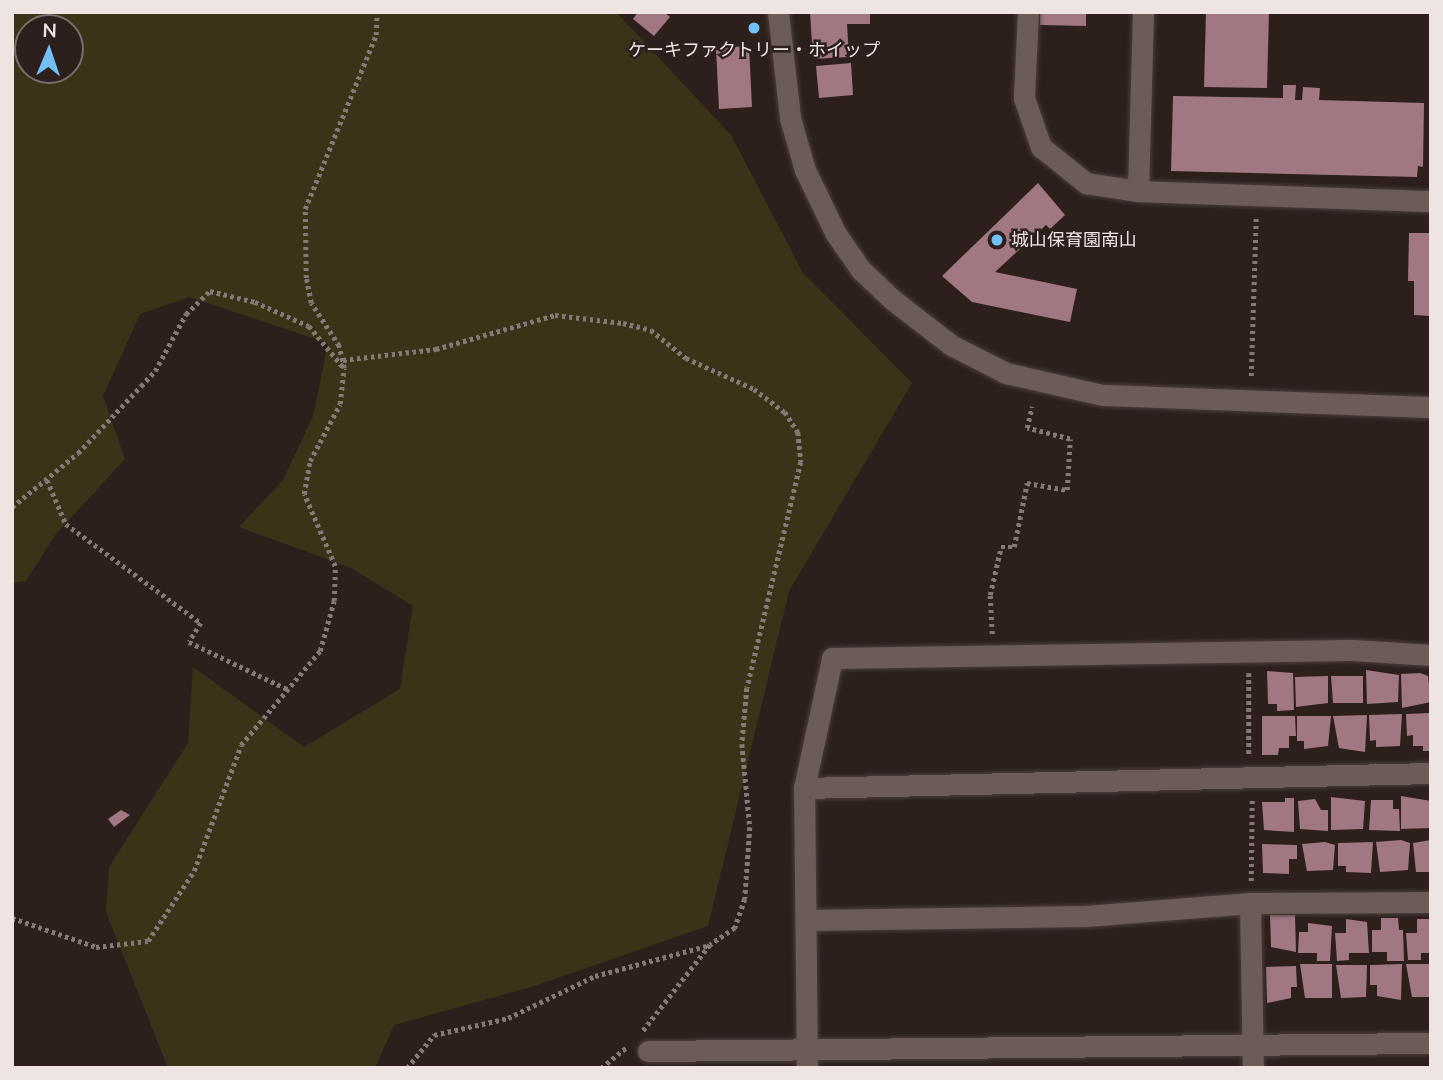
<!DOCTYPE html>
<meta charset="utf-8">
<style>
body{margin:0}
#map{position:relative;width:1443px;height:1080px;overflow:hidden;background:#2d201c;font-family:Mulish,"Noto Sans JP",sans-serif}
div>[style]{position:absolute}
.green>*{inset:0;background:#3a3318}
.building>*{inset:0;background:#a17782}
.path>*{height:4.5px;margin-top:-2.25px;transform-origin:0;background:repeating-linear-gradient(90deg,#847975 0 3.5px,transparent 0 7px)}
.roads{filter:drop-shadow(0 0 2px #493e3c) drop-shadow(0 0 2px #493e3c)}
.minor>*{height:21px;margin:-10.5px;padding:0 10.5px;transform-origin:10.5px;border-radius:10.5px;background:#6c5c58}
.dots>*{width:19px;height:19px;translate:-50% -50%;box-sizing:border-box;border:4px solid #2d201c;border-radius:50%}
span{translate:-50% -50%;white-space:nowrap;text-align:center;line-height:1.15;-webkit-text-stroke:5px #2d201c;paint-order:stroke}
.poi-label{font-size:18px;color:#eee5e2}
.left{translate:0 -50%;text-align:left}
.frame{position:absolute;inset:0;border:14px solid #eee5e2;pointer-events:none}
.north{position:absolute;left:14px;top:14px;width:70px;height:70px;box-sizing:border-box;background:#2d201c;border:2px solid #7a6f6b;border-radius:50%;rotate:2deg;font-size:19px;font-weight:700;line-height:28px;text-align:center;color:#eee5e2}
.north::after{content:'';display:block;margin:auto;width:24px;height:32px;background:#72c1f5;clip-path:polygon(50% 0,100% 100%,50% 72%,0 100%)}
</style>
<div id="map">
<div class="green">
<div style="clip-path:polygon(evenodd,12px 12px,616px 12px,731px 135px,803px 273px,912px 383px,789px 591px,708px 926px,531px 987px,394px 1025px,375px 1068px,168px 1068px,106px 912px,109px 867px,188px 743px,193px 667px,304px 747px,400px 689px,413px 606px,351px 568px,239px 527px,283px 480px,313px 416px,328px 343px,189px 297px,140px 314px,103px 396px,125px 459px,55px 535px,26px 581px,12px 583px,12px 12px,28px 28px,70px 28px,70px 70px,28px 70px,28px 28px)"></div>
</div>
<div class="building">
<div style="clip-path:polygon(638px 12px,664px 12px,670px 17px,654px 36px,633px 19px)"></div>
<div style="clip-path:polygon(810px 12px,870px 12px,870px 24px,847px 24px,849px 57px,813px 59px)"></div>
<div style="clip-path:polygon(1040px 12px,1086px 12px,1086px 26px,1040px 25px)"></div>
<div style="clip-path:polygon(1206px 12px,1269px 12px,1267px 88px,1204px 87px)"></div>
<div style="clip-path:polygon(749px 46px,752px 107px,719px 109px,716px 48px)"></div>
<div style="clip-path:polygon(851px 63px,853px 95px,819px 98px,816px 66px)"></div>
<div style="clip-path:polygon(1283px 85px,1296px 85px,1295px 100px,1302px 100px,1303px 87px,1320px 88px,1319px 100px,1424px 103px,1423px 167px,1418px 166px,1417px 177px,1171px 171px,1173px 96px,1283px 98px)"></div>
<div style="clip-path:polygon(1038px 183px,1065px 215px,1050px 229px,1046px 225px,995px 272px,1077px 289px,1070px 322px,972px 302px,942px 276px)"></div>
<div style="clip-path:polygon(1409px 233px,1431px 233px,1431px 316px,1414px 315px,1414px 281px,1408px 281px)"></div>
<div style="clip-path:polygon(1366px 670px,1399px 675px,1398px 702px,1367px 704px)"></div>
<div style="clip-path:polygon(1267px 671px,1293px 673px,1294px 710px,1277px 711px,1277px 704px,1268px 704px)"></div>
<div style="clip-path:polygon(1420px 673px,1428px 676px,1431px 702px,1402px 708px,1401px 674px)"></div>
<div style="clip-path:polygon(1328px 676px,1328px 703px,1296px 707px,1295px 677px)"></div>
<div style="clip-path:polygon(1331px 676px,1363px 676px,1363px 703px,1333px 703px)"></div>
<div style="clip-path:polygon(1431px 713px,1431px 751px,1423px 751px,1423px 746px,1413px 746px,1413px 735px,1407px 736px,1406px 714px)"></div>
<div style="clip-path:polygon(1402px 714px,1400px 746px,1376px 747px,1376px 740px,1370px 741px,1369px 715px)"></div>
<div style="clip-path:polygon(1367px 715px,1365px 752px,1339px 748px,1333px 716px)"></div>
<div style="clip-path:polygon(1262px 716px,1295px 716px,1296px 736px,1289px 736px,1289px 748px,1279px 748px,1278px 755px,1262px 755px)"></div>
<div style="clip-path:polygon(1297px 716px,1331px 716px,1328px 746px,1304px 749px,1304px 741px,1297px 741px)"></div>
<div style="clip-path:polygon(1401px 796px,1431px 801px,1431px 828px,1401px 829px)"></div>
<div style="clip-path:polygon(1331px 797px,1365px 801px,1363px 829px,1331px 830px)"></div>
<div style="clip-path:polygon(1285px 798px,1294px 798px,1294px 832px,1264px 830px,1262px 802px,1285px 802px)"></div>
<div style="clip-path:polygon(1315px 799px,1321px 810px,1328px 810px,1328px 831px,1300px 829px,1298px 801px)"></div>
<div style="clip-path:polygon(1371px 800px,1393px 800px,1393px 809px,1399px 809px,1400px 831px,1369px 830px)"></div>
<div style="clip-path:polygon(121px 810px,130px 815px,114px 827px,108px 819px)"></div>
<div style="clip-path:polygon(1401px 840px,1410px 843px,1408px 870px,1380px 872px,1376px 842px)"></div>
<div style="clip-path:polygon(1431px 840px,1431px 872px,1416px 872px,1413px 843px)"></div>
<div style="clip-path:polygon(1325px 842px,1335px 845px,1333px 870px,1307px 871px,1302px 844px)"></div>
<div style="clip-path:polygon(1373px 842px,1371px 873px,1346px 872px,1346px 866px,1338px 866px,1338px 843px)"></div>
<div style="clip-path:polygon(1262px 844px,1297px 845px,1297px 859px,1289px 859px,1289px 874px,1263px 873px)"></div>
<div style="clip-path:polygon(1270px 915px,1295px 915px,1296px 952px,1271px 947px)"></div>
<div style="clip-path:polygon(1381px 918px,1398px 918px,1399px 930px,1403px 930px,1404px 961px,1387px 961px,1387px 952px,1372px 952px,1372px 930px,1381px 930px)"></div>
<div style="clip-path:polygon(1346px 919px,1367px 922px,1369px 953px,1349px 953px,1349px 960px,1337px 961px,1335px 933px,1346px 933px)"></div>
<div style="clip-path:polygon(1417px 919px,1431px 919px,1431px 953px,1421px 953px,1421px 960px,1408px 960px,1406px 933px,1417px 933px)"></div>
<div style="clip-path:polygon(1308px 923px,1332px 926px,1330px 961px,1317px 961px,1317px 953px,1298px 953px,1299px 932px,1308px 932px)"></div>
<div style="clip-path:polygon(1300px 964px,1332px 964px,1332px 998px,1305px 998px)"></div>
<div style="clip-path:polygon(1402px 964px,1401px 1000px,1377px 996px,1377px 985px,1370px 985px,1370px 965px)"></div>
<div style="clip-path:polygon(1406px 964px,1431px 964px,1431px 997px,1412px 997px)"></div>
<div style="clip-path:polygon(1336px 965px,1367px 965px,1366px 997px,1341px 998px)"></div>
<div style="clip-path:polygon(1296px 966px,1297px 987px,1291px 987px,1291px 998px,1267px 1003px,1266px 967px)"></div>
</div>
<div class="path">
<div style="left:343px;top:360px;width:94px;rotate:-6.7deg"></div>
<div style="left:436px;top:349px;width:124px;rotate:-15.9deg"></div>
<div style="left:555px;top:315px;width:68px;rotate:6.7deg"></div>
<div style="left:623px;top:323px;width:29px;rotate:14deg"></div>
<div style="left:651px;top:330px;width:45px;rotate:38.7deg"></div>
<div style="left:686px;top:358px;width:75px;rotate:24.5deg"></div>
<div style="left:754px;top:389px;width:39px;rotate:37deg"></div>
<div style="left:785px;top:412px;width:24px;rotate:57deg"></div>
<div style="left:798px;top:432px;width:30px;rotate:84deg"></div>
<div style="left:801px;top:462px;width:232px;rotate:103.4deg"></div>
<div style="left:747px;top:688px;width:56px;rotate:95.1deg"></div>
<div style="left:742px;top:744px;width:83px;rotate:84.5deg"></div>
<div style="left:750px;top:827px;width:72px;rotate:94deg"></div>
<div style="left:745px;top:899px;width:31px;rotate:109deg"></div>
<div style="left:735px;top:928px;width:30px;rotate:146deg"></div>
<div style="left:710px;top:945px;width:109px;rotate:127.9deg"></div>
<div style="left:1251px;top:376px;width:160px;rotate:-88.2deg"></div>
<div style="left:47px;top:480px;width:48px;rotate:66.6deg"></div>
<div style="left:66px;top:524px;width:167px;rotate:36.3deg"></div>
<div style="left:201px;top:623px;width:22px;rotate:122deg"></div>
<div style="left:189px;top:642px;width:109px;rotate:25.6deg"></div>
<div style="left:12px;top:507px;width:85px;rotate:-39.3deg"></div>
<div style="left:78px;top:453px;width:92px;rotate:-46.8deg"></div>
<div style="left:141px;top:386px;width:21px;rotate:-47deg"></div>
<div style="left:155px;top:371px;width:65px;rotate:-61.5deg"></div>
<div style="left:186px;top:314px;width:33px;rotate:-44deg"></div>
<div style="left:210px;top:291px;width:46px;rotate:13.7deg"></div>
<div style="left:255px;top:302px;width:59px;rotate:24deg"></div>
<div style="left:309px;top:326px;width:53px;rotate:50.3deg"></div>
<div style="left:992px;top:634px;width:39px;rotate:-93deg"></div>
<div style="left:990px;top:595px;width:49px;rotate:-77.1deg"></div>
<div style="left:1001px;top:547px;width:13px"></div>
<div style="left:1014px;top:547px;width:65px;rotate:-78.5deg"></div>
<div style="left:1027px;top:483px;width:41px;rotate:9.9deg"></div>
<div style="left:1067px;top:490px;width:51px;rotate:-86.6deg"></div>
<div style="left:1070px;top:439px;width:44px;rotate:-165.7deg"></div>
<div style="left:1027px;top:428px;width:22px;rotate:-77deg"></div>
<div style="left:1249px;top:673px;width:83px;rotate:90deg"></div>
<div style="left:1251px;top:881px;width:82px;rotate:-89.3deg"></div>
<div style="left:12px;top:918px;width:89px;rotate:19deg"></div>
<div style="left:96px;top:947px;width:52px;rotate:-6.6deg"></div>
<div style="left:148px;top:941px;width:84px;rotate:-56.7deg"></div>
<div style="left:194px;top:871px;width:134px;rotate:-69.5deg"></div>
<div style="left:241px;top:745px;width:123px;rotate:-50deg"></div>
<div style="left:320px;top:651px;width:52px;rotate:-74.4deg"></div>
<div style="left:334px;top:601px;width:35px;rotate:-88deg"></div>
<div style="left:335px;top:566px;width:78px;rotate:-113.3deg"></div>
<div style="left:304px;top:494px;width:34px;rotate:-80deg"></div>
<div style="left:310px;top:461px;width:64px;rotate:-62.2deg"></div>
<div style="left:340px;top:404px;width:36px;rotate:-84deg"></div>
<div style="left:344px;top:368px;width:23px;rotate:-103deg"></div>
<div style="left:339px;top:346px;width:51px;rotate:-123.1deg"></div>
<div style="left:311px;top:303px;width:25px;rotate:-101deg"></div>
<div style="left:306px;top:278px;width:69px;rotate:-90.8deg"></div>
<div style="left:305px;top:209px;width:188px;rotate:-67.8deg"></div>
<div style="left:376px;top:35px;width:23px;rotate:-88deg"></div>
<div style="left:407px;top:1068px;width:43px;rotate:-50.7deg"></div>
<div style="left:434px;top:1035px;width:76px;rotate:-12.9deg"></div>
<div style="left:508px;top:1018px;width:97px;rotate:-25.8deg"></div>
<div style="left:595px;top:976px;width:119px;rotate:-15.1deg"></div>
<div style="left:601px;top:1068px;width:33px;rotate:-39deg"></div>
</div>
<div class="roads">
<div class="minor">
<div style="left:778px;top:12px;width:107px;rotate:83.5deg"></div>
<div style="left:790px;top:118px;width:54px;rotate:73.9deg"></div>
<div style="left:805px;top:170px;width:71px;rotate:64.2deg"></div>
<div style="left:836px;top:234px;width:44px;rotate:55.2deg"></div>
<div style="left:861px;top:270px;width:44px;rotate:43.2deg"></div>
<div style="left:893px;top:300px;width:73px;rotate:37.8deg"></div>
<div style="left:951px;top:345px;width:62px;rotate:27deg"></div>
<div style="left:1006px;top:373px;width:98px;rotate:12.9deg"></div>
<div style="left:1102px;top:395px;width:329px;rotate:2.1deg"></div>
<div style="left:1028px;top:12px;width:86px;rotate:92.7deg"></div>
<div style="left:1024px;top:98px;width:52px;rotate:70.9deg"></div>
<div style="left:1041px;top:147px;width:58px;rotate:38.7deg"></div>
<div style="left:1086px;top:183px;width:53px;rotate:8.7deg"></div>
<div style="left:1138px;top:191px;width:293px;rotate:2deg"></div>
<div style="left:1138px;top:191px;width:179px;rotate:-88.4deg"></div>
<div style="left:804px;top:788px;width:627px;rotate:-1.37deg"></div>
<div style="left:1250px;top:903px;width:165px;rotate:89deg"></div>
<div style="left:806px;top:920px;width:280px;rotate:-0.8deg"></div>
<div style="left:1086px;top:916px;width:165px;rotate:-4.5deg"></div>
<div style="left:1250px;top:903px;width:181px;rotate:-0.3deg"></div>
<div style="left:648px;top:1051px;width:783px;rotate:-0.59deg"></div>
<div style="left:807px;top:1068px;width:280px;rotate:-90.6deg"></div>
<div style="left:804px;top:788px;width:133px;rotate:-77.8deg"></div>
<div style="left:832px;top:658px;width:521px;rotate:-0.88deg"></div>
<div style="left:1353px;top:650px;width:78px;rotate:3.7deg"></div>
</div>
</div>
<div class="dots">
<div style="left:754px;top:28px;background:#72c1f5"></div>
<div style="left:997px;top:240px;background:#72c1f5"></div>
</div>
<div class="poi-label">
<span style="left:754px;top:50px">ケーキファクトリー・ホイップ</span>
<span class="left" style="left:1011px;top:240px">城山保育園南山</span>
</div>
<div class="frame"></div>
<div class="north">N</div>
</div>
